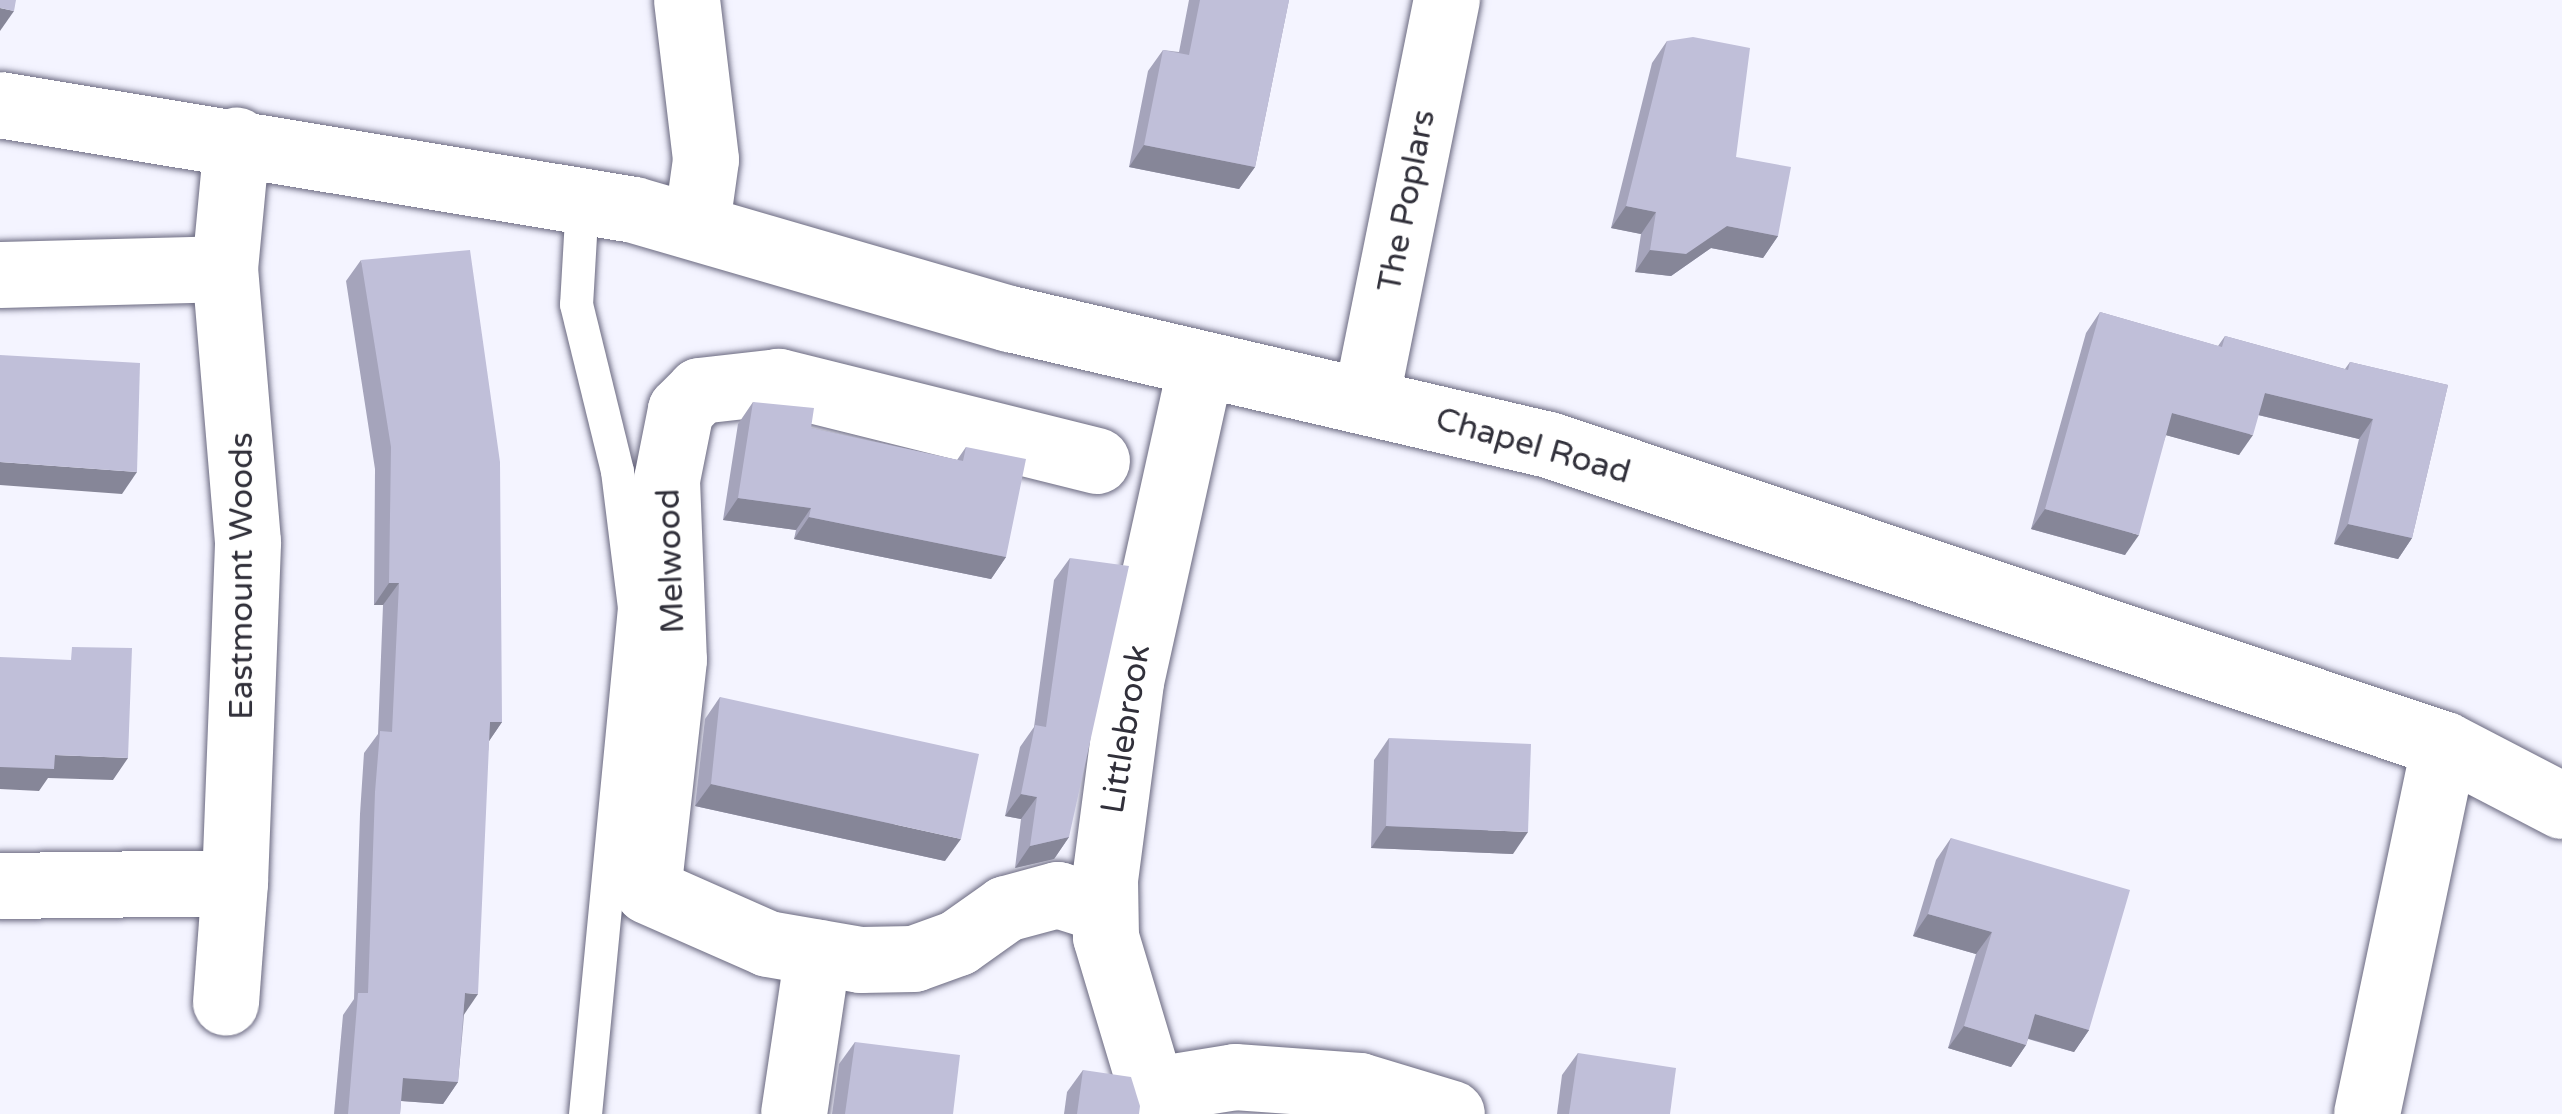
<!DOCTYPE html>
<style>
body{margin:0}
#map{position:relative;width:2562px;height:1114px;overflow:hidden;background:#f4f4ff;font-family:"Varela Round",sans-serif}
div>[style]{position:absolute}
.roads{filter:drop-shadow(0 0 3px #6a6980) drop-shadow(0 0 3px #6a6980)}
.lane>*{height:33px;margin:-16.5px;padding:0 16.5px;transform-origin:16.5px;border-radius:16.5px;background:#fff}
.street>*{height:66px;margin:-33px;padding:0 33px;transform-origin:33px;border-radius:33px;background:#fff}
.secondary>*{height:66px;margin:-33px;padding:0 33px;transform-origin:33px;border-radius:33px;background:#fff}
.wall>*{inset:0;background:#a5a4bb}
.shaded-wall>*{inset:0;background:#868698}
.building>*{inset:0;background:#c0bfd9}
span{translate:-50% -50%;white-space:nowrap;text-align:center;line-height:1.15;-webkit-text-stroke:12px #fff;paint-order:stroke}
.street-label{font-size:33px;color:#31303a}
</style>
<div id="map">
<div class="roads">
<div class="lane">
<div style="left:582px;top:201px;width:103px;rotate:93.3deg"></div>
<div style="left:576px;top:304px;width:172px;rotate:76.2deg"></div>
<div style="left:617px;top:471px;width:137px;rotate:82.9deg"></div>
<div style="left:634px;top:607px;width:509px;rotate:95.52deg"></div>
</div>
<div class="street">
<div style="left:687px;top:0;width:161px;rotate:83.2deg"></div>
<div style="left:706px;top:160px;width:65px;rotate:98deg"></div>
<div style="left:0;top:275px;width:225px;rotate:-1.5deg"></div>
<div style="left:1366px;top:401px;width:409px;rotate:-78.6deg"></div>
<div style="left:1097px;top:461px;width:328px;rotate:-166deg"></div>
<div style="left:779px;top:382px;width:80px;rotate:173.5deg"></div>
<div style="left:700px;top:391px;width:27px;rotate:135deg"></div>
<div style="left:681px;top:410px;width:71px;rotate:101.3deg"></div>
<div style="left:667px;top:480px;width:180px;rotate:87.8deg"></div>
<div style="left:674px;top:660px;width:232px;rotate:96.4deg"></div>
<div style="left:648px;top:891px;width:131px;rotate:23.8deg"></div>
<div style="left:768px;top:944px;width:94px;rotate:9.8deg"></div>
<div style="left:861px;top:960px;width:53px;rotate:-1.1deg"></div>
<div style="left:914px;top:959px;width:47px;rotate:-20deg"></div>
<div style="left:958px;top:943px;width:59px;rotate:-35.3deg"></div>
<div style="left:1006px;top:909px;width:54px;rotate:-15.1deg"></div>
<div style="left:1058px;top:895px;width:49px;rotate:17.7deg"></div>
<div style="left:235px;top:883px;width:341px;rotate:-87.8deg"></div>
<div style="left:248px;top:542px;width:274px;rotate:-94.8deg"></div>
<div style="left:225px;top:269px;width:129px;rotate:-84.6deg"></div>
<div style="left:0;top:886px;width:235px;rotate:-0.7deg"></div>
<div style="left:235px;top:883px;width:120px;rotate:94.3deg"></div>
<div style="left:1155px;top:1090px;width:81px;rotate:-9.2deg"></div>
<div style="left:1235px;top:1077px;width:125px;rotate:4.1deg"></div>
<div style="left:1360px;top:1086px;width:96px;rotate:16.9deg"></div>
<div style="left:794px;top:1114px;width:163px;rotate:-81.5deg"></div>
<div style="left:1159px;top:1114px;width:185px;rotate:-106.7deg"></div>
<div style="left:1106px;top:937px;width:57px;rotate:-91deg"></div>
<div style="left:1105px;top:880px;width:200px;rotate:-82.5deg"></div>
<div style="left:1131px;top:682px;width:324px;rotate:-77.5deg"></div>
<div style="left:2367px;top:1114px;width:377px;rotate:-78.1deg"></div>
</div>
<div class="secondary">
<div style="left:0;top:105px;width:643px;rotate:9.4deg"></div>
<div style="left:634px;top:210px;width:391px;rotate:16.2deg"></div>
<div style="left:1010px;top:319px;width:554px;rotate:13.16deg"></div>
<div style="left:1549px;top:445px;width:945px;rotate:18.51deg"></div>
<div style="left:2445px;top:745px;width:132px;rotate:27.5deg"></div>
</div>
</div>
<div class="wall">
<div style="clip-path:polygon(1189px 0,1289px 0,1255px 167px,1239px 189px,1129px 167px,1148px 71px,1163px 50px,1179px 52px)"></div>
<div style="clip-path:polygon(1667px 41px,1736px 157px,1778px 236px,1763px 258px,1711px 248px,1671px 276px,1635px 272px,1641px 234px,1611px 228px,1652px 63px)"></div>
<div style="clip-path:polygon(361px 260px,502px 722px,489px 741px,458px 1082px,443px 1104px,401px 1101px,400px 1114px,334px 1114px,343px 1015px,354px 999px,360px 814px,364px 753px,378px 734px,383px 605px,374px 605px,375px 469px,346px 281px)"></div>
<div style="clip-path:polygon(2100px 312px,2218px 346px,2225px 336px,2345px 369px,2350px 362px,2448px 385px,2412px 538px,2398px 559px,2334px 544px,2359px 439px,2258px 415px,2239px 455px,2166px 435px,2125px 555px,2031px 529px,2086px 333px)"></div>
<div style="clip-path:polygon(753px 402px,811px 428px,957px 460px,966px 447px,1006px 557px,991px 579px,794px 539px,796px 530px,723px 520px,738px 424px)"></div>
<div style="clip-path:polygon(1070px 558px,1069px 837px,1054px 859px,1015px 868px,1021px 819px,1005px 816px,1020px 747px,1034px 727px,1054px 580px)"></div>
<div style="clip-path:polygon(720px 697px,945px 861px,695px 806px,705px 719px)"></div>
<div style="clip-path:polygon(1389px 738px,1513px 854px,1371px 848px,1374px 760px)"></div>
<div style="clip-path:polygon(1951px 838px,2089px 1030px,2074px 1052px,2028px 1039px,2026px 1045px,2011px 1067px,1948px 1048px,1976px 954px,1913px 936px,1936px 860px)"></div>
<div style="clip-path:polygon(855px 1042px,953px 1114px,832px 1114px,839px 1064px)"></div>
<div style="clip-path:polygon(1578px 1053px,1670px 1114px,1557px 1114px,1562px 1075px)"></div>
<div style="clip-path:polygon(1083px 1070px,1139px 1114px,1064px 1114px,1067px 1092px)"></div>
</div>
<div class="shaded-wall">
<div style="clip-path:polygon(0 8px,14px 11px,0 31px)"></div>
<div style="clip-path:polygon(1144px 145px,1255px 167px,1239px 189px,1129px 167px)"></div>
<div style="clip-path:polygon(1626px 206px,1656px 212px,1641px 234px,1611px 228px)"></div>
<div style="clip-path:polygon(1727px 226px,1778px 236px,1763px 258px,1711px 248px,1671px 276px,1635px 272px,1650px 250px)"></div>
<div style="clip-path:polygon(2265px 393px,2373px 419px,2359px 439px,2250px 413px)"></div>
<div style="clip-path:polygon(2172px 413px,2253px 435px,2239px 455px,2158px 433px)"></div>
<div style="clip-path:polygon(0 462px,137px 472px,122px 494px,0 485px)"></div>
<div style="clip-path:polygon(738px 498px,811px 508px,796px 530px,723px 520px)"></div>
<div style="clip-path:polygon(2045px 509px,2139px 535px,2125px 555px,2031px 529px)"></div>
<div style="clip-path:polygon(809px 517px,1006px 557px,991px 579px,794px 539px)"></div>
<div style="clip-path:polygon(2348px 524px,2412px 538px,2398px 559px,2334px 544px)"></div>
<div style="clip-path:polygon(389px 583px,399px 583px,383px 605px,374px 605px)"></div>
<div style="clip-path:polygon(490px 722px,502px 722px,487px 744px)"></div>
<div style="clip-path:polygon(55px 755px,128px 758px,113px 780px,48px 778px,39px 791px,0 789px,0 767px)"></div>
<div style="clip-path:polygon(711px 784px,961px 839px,945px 861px,695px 806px)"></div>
<div style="clip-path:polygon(1021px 794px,1037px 797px,1021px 819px,1005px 816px)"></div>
<div style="clip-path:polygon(1386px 826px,1528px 832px,1513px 854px,1371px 848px)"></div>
<div style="clip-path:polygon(1069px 837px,1054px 859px,1015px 868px,1030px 846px)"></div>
<div style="clip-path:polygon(1928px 914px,1992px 932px,1976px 954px,1913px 936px)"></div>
<div style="clip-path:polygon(465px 993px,478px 994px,463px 1016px)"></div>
<div style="clip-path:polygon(2035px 1014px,2089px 1030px,2074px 1052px,2020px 1036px)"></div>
<div style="clip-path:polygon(1964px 1026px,2026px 1045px,2011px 1067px,1948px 1048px)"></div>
<div style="clip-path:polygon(403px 1078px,458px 1082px,443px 1104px,388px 1100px)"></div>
</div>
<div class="building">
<div style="clip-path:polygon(0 0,16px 0,14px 11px,0 8px)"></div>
<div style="clip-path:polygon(1200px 0,1289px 0,1255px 167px,1144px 145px,1163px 50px,1189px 55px)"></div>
<div style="clip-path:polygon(1693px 37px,1750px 48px,1736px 157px,1791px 167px,1778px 236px,1727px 226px,1686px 254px,1650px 250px,1656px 212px,1626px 206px,1667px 41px)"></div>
<div style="clip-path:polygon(470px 250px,500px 462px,502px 722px,490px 722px,478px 994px,465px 993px,458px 1082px,403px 1078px,400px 1114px,348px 1114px,358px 993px,368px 993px,375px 792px,380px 731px,392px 732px,399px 583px,389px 583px,391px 447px,361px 260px)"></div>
<div style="clip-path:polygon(2100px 312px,2222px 347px,2225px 336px,2348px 370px,2350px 362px,2448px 385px,2412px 538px,2348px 524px,2373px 419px,2265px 393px,2253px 435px,2172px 413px,2139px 535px,2045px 509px)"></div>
<div style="clip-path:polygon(0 355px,140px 363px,137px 472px,0 462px)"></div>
<div style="clip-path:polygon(753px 402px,814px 408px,811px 428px,963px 461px,966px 447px,1026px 459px,1006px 557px,809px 517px,811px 508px,738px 498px)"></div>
<div style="clip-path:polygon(1070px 558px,1129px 566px,1069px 837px,1030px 846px,1037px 797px,1021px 794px,1035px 725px,1046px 727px)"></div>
<div style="clip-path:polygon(72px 647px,132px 648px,128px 758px,55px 755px,54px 769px,0 767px,0 657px,71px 660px)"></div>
<div style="clip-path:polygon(720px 697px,979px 754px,961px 839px,711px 784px)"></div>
<div style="clip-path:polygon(1389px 738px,1531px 744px,1528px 832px,1386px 826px)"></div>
<div style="clip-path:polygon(1951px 838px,2130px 890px,2089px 1030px,2035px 1014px,2026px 1045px,1964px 1026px,1992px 932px,1928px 914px)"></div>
<div style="clip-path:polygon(855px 1042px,960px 1055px,953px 1114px,845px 1114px)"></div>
<div style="clip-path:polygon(1578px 1053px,1676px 1068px,1670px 1114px,1569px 1114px)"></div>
<div style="clip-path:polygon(1083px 1070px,1131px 1077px,1140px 1106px,1139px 1114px,1077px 1114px)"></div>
</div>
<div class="street-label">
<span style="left:1407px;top:201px;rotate:-79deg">The Poplars</span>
<span style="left:1533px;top:446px;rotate:16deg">Chapel Road</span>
<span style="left:671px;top:561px;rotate:-92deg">Melwood</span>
<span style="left:242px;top:576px;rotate:-90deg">Eastmount Woods</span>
<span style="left:1126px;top:729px;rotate:-81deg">Littlebrook</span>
</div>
</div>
